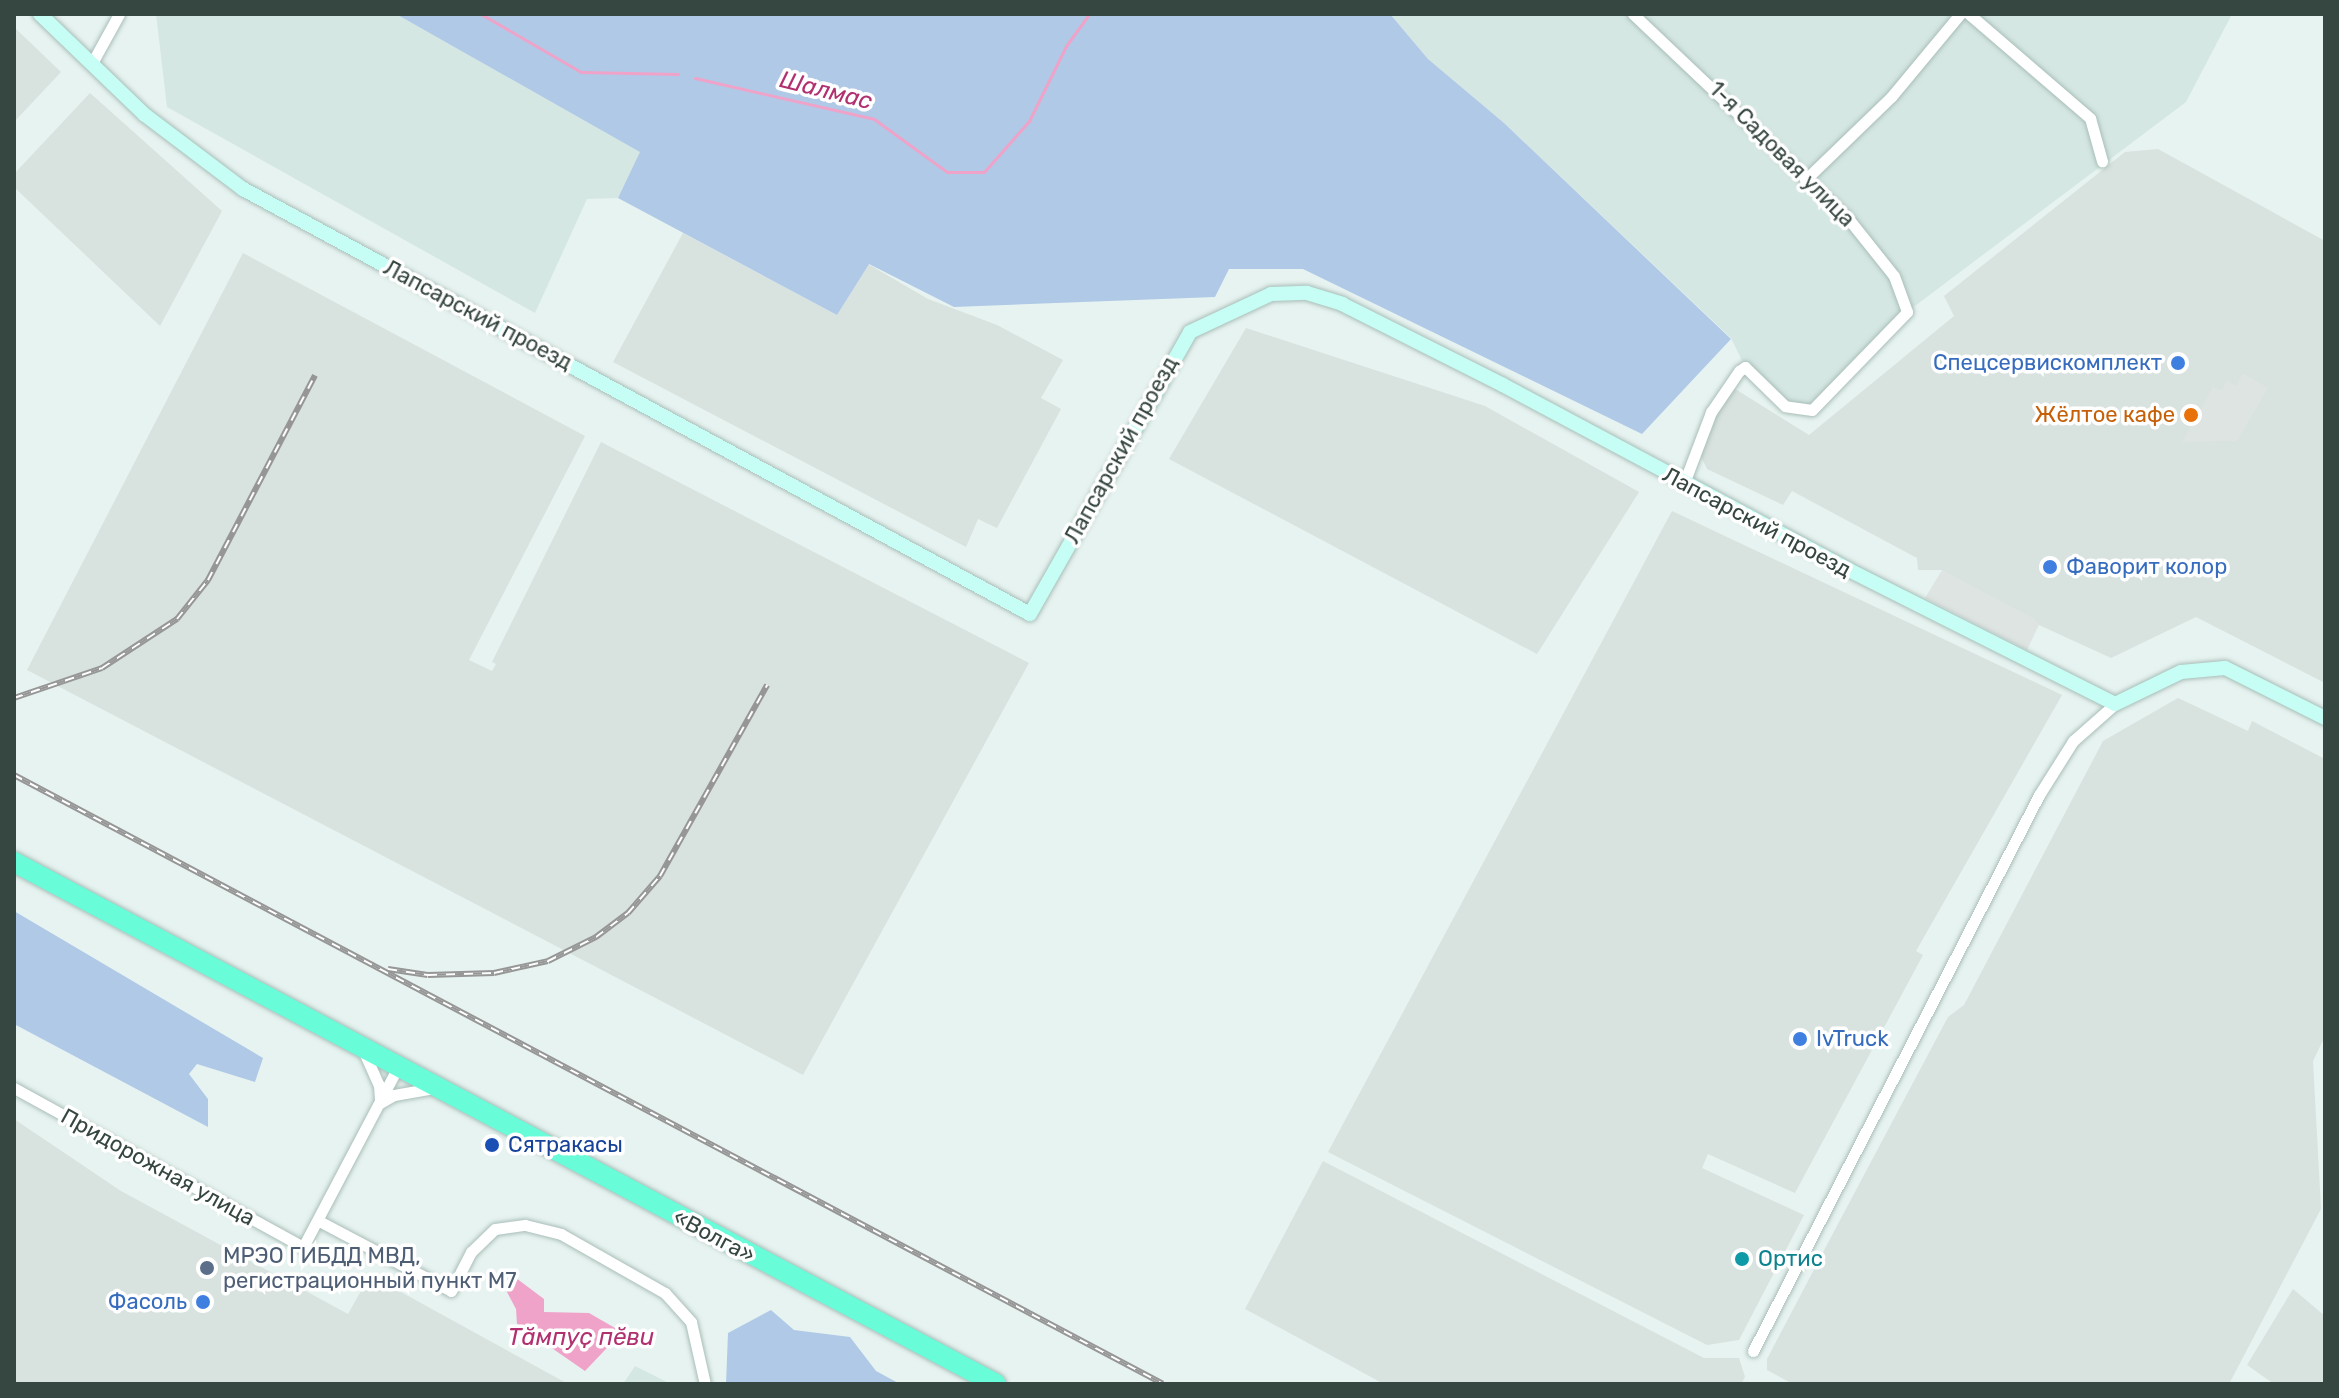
<!DOCTYPE html>
<meta charset="utf-8">
<style>
body{margin:0}
#map{position:relative;width:2339px;height:1398px;overflow:hidden;background:#e7f3f0;font-family:Rubik,sans-serif}
div>[style]{position:absolute}
.residential>*{inset:0;background:#d5e7e3}
.industrial>*{inset:0;background:#d8e2df}
.green>*{inset:0;background:#afc9e7}
.parking>*{inset:0;background:#dee4e2}
.water>*{inset:0;background:#efa3c9}
.stream>*{height:3px;margin:-1.5px;padding:0 1.5px;transform-origin:1.5px;border-radius:1.5px;background:#efa3c9}
.roads{filter:drop-shadow(0 0 2px #a9beb9) drop-shadow(0 0 2px #a9beb9)}
.street>*{height:11px;margin:-5.5px;padding:0 5.5px;transform-origin:5.5px;border-radius:5.5px;background:#fff}
.secondary>*{height:14px;margin:-7px;padding:0 7px;transform-origin:7px;border-radius:7px;background:#c6fef5}
.highway>*{height:20px;margin:-10px;padding:0 10px;transform-origin:10px;border-radius:10px;background:#68fcd8}
.rail>*{height:6px;margin-top:-3px;transform-origin:0;background:repeating-linear-gradient(90deg,#fff 0 9px,#969696 0 18px);box-sizing:border-box;border-block:2px solid #969696}
.dots>*{width:22px;height:22px;translate:-50% -50%;box-sizing:border-box;border:4px solid #fff;border-radius:50%}
span{translate:-50% -50%;white-space:nowrap;text-align:center;line-height:1.15;-webkit-text-stroke:7px #fff;paint-order:stroke}
.street-label{font-size:22px;color:#364641}
.shop-label{font-size:22px;color:#366cbe}
.right{translate:-100% -50%;text-align:right}
.left{translate:0 -50%;text-align:left}
.food-label{font-size:22px;color:#c56008}
.transit-label{font-size:22px;color:#164399}
.service-label{font-size:22px;color:#4e5e75}
.culture-label{font-size:22px;color:#0d838f}
.water-label{font-size:24px;color:#b1306f;font-style:italic}
.frame{position:absolute;inset:0;border:16px solid #364641;pointer-events:none}
</style>
<div id="map">
<div class="residential">
<div style="clip-path:polygon(156px 14px,396px 14px,641px 152px,618px 198px,587px 199px,535px 313px,167px 107px)"></div>
<div style="clip-path:polygon(1390px 14px,2232px 14px,2186px 102px,1907px 312px,1828px 398px,1795px 410px,1745px 367px,1731px 338px,1504px 123px,1428px 59px)"></div>
<div style="clip-path:polygon(635px 1366px,671px 1384px,623px 1384px)"></div>
</div>
<div class="industrial">
<div style="clip-path:polygon(14px 27px,61px 72px,14px 122px)"></div>
<div style="clip-path:polygon(90px 93px,222px 211px,160px 326px,14px 187px,14px 174px)"></div>
<div style="clip-path:polygon(2158px 149px,2325px 241px,2325px 683px,2196px 617px,2111px 658px,2039px 625px,1942px 570px,1918px 570px,1917px 558px,1792px 491px,1783px 505px,1707px 469px,1700px 454px,1705px 446px,1700px 443px,1732px 387px,1809px 435px,1954px 316px,1944px 296px,2125px 152px)"></div>
<div style="clip-path:polygon(683px 233px,837px 315px,868px 264px,928px 299px,997px 325px,1063px 360px,1041px 398px,1061px 409px,997px 528px,978px 519px,966px 547px,613px 362px)"></div>
<div style="clip-path:polygon(243px 253px,585px 436px,469px 660px,492px 671px,496px 664px,492px 662px,601px 442px,1029px 663px,803px 1075px,27px 670px)"></div>
<div style="clip-path:polygon(1246px 328px,1485px 406px,1639px 492px,1537px 654px,1169px 459px)"></div>
<div style="clip-path:polygon(1672px 511px,2062px 695px,1916px 951px,1923px 955px,1795px 1193px,1708px 1154px,1702px 1168px,1804px 1215px,1739px 1340px,1707px 1345px,1328px 1152px)"></div>
<div style="clip-path:polygon(2178px 698px,2248px 731px,2252px 721px,2325px 759px,2325px 1036px,2313px 1061px,2321px 1209px,2229px 1384px,1793px 1384px,1767px 1370px,1767px 1359px,1839px 1222px,1948px 1017px,1964px 1005px,2103px 741px)"></div>
<div style="clip-path:polygon(14px 1119px,121px 1191px,348px 1314px,370px 1275px,568px 1384px,14px 1384px)"></div>
<div style="clip-path:polygon(1323px 1161px,1704px 1358px,1739px 1358px,1745px 1377px,1741px 1384px,1384px 1384px,1245px 1309px)"></div>
<div style="clip-path:polygon(2293px 1289px,2325px 1316px,2325px 1384px,2274px 1384px,2247px 1365px)"></div>
</div>
<div class="green">
<div style="clip-path:polygon(396px 14px,1390px 14px,1428px 59px,1504px 123px,1731px 339px,1642px 434px,1303px 269px,1229px 269px,1215px 297px,954px 307px,869px 264px,837px 315px,618px 198px,640px 152px)"></div>
<div style="clip-path:polygon(14px 911px,263px 1058px,255px 1082px,197px 1064px,189px 1074px,208px 1099px,208px 1127px,14px 1024px)"></div>
<div style="clip-path:polygon(771px 1310px,794px 1330px,850px 1337px,876px 1371px,900px 1384px,726px 1384px,728px 1333px)"></div>
</div>
<div class="parking">
<div style="clip-path:polygon(2243px 373px,2268px 388px,2237px 441px,2182px 442px,2213px 387px,2222px 390px,2226px 380px,2236px 386px)"></div>
<div style="clip-path:polygon(1942px 570px,2035px 619px,2039px 625px,2027px 650px,1925px 598px)"></div>
</div>
<div class="water">
<div style="clip-path:polygon(508px 1272px,544px 1299px,544px 1312px,589px 1313px,622px 1332px,585px 1371px,517px 1324px,516px 1309px,507px 1292px)"></div>
</div>
<div class="stream">
<div style="left:481px;top:14px;width:116px;rotate:30.1deg"></div>
<div style="left:581px;top:72px;width:97px;rotate:1.2deg"></div>
<div style="left:695px;top:78px;width:184px;rotate:12.9deg"></div>
<div style="left:874px;top:119px;width:90px;rotate:36deg"></div>
<div style="left:947px;top:172px;width:37px"></div>
<div style="left:984px;top:172px;width:68px;rotate:-48.6deg"></div>
<div style="left:1029px;top:121px;width:84px;rotate:-63.7deg"></div>
<div style="left:1066px;top:46px;width:39px;rotate:-54deg"></div>
</div>
<div class="roads">
<div class="street">
<div style="left:1633px;top:14px;width:295px;rotate:43.5deg"></div>
<div style="left:1847px;top:217px;width:75px;rotate:51.5deg"></div>
<div style="left:1894px;top:276px;width:38px;rotate:70deg"></div>
<div style="left:1907px;top:312px;width:136px;rotate:134.1deg"></div>
<div style="left:1812px;top:410px;width:27px;rotate:-172deg"></div>
<div style="left:1785px;top:406px;width:56px;rotate:-135.7deg"></div>
<div style="left:1745px;top:367px;width:7px;rotate:146deg"></div>
<div style="left:1739px;top:371px;width:50px;rotate:124.3deg"></div>
<div style="left:1711px;top:412px;width:76px;rotate:110.8deg"></div>
<div style="left:1969px;top:14px;width:160px;rotate:40.7deg"></div>
<div style="left:2090px;top:118px;width:45px;rotate:74.4deg"></div>
<div style="left:92px;top:63px;width:56px;rotate:-61.1deg"></div>
<div style="left:1805px;top:180px;width:120px;rotate:-44deg"></div>
<div style="left:1891px;top:97px;width:108px;rotate:-50.3deg"></div>
<div style="left:364px;top:1052px;width:36px;rotate:66deg"></div>
<div style="left:379px;top:1085px;width:14px;rotate:86deg"></div>
<div style="left:14px;top:1088px;width:330px;rotate:28.8deg"></div>
<div style="left:303px;top:1247px;width:201px;rotate:-62.2deg"></div>
<div style="left:380px;top:1103px;width:16px;rotate:-30deg"></div>
<div style="left:394px;top:1095px;width:39px;rotate:-10deg"></div>
<div style="left:319px;top:1221px;width:149px;rotate:27.9deg"></div>
<div style="left:451px;top:1291px;width:44px;rotate:-62.9deg"></div>
<div style="left:471px;top:1252px;width:33px;rotate:-44deg"></div>
<div style="left:495px;top:1229px;width:30px;rotate:-8deg"></div>
<div style="left:525px;top:1225px;width:37px;rotate:14deg"></div>
<div style="left:561px;top:1234px;width:120px;rotate:29.6deg"></div>
<div style="left:665px;top:1293px;width:39px;rotate:48deg"></div>
<div style="left:691px;top:1322px;width:64px;rotate:77.3deg"></div>
<div style="left:1753px;top:1351px;width:625px;rotate:-62.78deg"></div>
<div style="left:2039px;top:795px;width:64px;rotate:-57.8deg"></div>
<div style="left:2073px;top:741px;width:56px;rotate:-41.4deg"></div>
</div>
<div class="secondary">
<div style="left:40px;top:14px;width:146px;rotate:43.9deg"></div>
<div style="left:145px;top:115px;width:123px;rotate:37.1deg"></div>
<div style="left:243px;top:189px;width:894px;rotate:28.37deg"></div>
<div style="left:1030px;top:614px;width:324px;rotate:-60.4deg"></div>
<div style="left:1190px;top:332px;width:89px;rotate:-25.1deg"></div>
<div style="left:1271px;top:294px;width:36px;rotate:-2deg"></div>
<div style="left:1307px;top:293px;width:37px;rotate:17deg"></div>
<div style="left:1342px;top:304px;width:180px;rotate:26.7deg"></div>
<div style="left:1503px;top:385px;width:392px;rotate:28.1deg"></div>
<div style="left:1849px;top:570px;width:298px;rotate:26.7deg"></div>
<div style="left:2115px;top:704px;width:73px;rotate:-25.9deg"></div>
<div style="left:2181px;top:672px;width:44px;rotate:-5.2deg"></div>
<div style="left:2225px;top:668px;width:112px;rotate:26.6deg"></div>
</div>
<div class="highway">
<div style="left:14px;top:862px;width:1112px;rotate:27.99deg"></div>
</div>
</div>
<div class="rail">
<div style="left:14px;top:698px;width:93px;rotate:-18.8deg"></div>
<div style="left:102px;top:668px;width:90px;rotate:-33.2deg"></div>
<div style="left:177px;top:619px;width:50px;rotate:-51.5deg"></div>
<div style="left:208px;top:580px;width:231px;rotate:-62.4deg"></div>
<div style="left:14px;top:775px;width:1300px;rotate:27.92deg"></div>
<div style="left:388px;top:969px;width:40px;rotate:8.5deg"></div>
<div style="left:428px;top:975px;width:66px;rotate:-1.7deg"></div>
<div style="left:494px;top:973px;width:55px;rotate:-12.5deg"></div>
<div style="left:548px;top:961px;width:54px;rotate:-26.6deg"></div>
<div style="left:596px;top:937px;width:40px;rotate:-37deg"></div>
<div style="left:628px;top:913px;width:49px;rotate:-49.1deg"></div>
<div style="left:660px;top:876px;width:219px;rotate:-60.7deg"></div>
</div>
<div class="dots">
<div style="left:2178px;top:363px;background:#3f7fe0"></div>
<div style="left:2191px;top:415px;background:#e8710a"></div>
<div style="left:2050px;top:567px;background:#3f7fe0"></div>
<div style="left:1800px;top:1039px;background:#3f7fe0"></div>
<div style="left:492px;top:1145px;background:#1a4fb4"></div>
<div style="left:1742px;top:1259px;background:#0f9aa8"></div>
<div style="left:207px;top:1268px;background:#5c6f8a"></div>
<div style="left:203px;top:1302px;background:#3f7fe0"></div>
</div>
<div class="street-label">
<span style="left:1782px;top:154px;rotate:45deg">1-я Садовая улица</span>
<span style="left:478px;top:315px;rotate:28deg">Лапсарский проезд</span>
<span style="left:1121px;top:450px;rotate:-61deg">Лапсарский проезд</span>
<span style="left:1757px;top:522px;rotate:28deg">Лапсарский проезд</span>
<span style="left:158px;top:1167px;rotate:29deg">Придорожная улица</span>
<span style="left:714px;top:1236px;rotate:28deg">«Волга»</span>
</div>
<div class="shop-label">
<span class="right" style="left:2162px;top:363px">Спецсервискомплект</span>
<span class="left" style="left:2066px;top:567px">Фаворит колор</span>
<span class="left" style="left:1816px;top:1039px">IvTruck</span>
<span class="right" style="left:187px;top:1302px">Фасоль</span>
</div>
<div class="food-label">
<span class="right" style="left:2175px;top:415px">Жёлтое кафе</span>
</div>
<div class="transit-label">
<span class="left" style="left:508px;top:1145px">Сятракасы</span>
</div>
<div class="service-label">
<span class="left" style="left:223px;top:1268px">МРЭО ГИБДД МВД,<br>регистрационный пункт М7</span>
</div>
<div class="culture-label">
<span class="left" style="left:1758px;top:1259px">Ортис</span>
</div>
<div class="water-label">
<span style="left:826px;top:91px;rotate:14deg">Шалмас</span>
<span style="left:581px;top:1338px">Тӑмпуҫ пӗви</span>
</div>
<div class="frame"></div>
</div>
